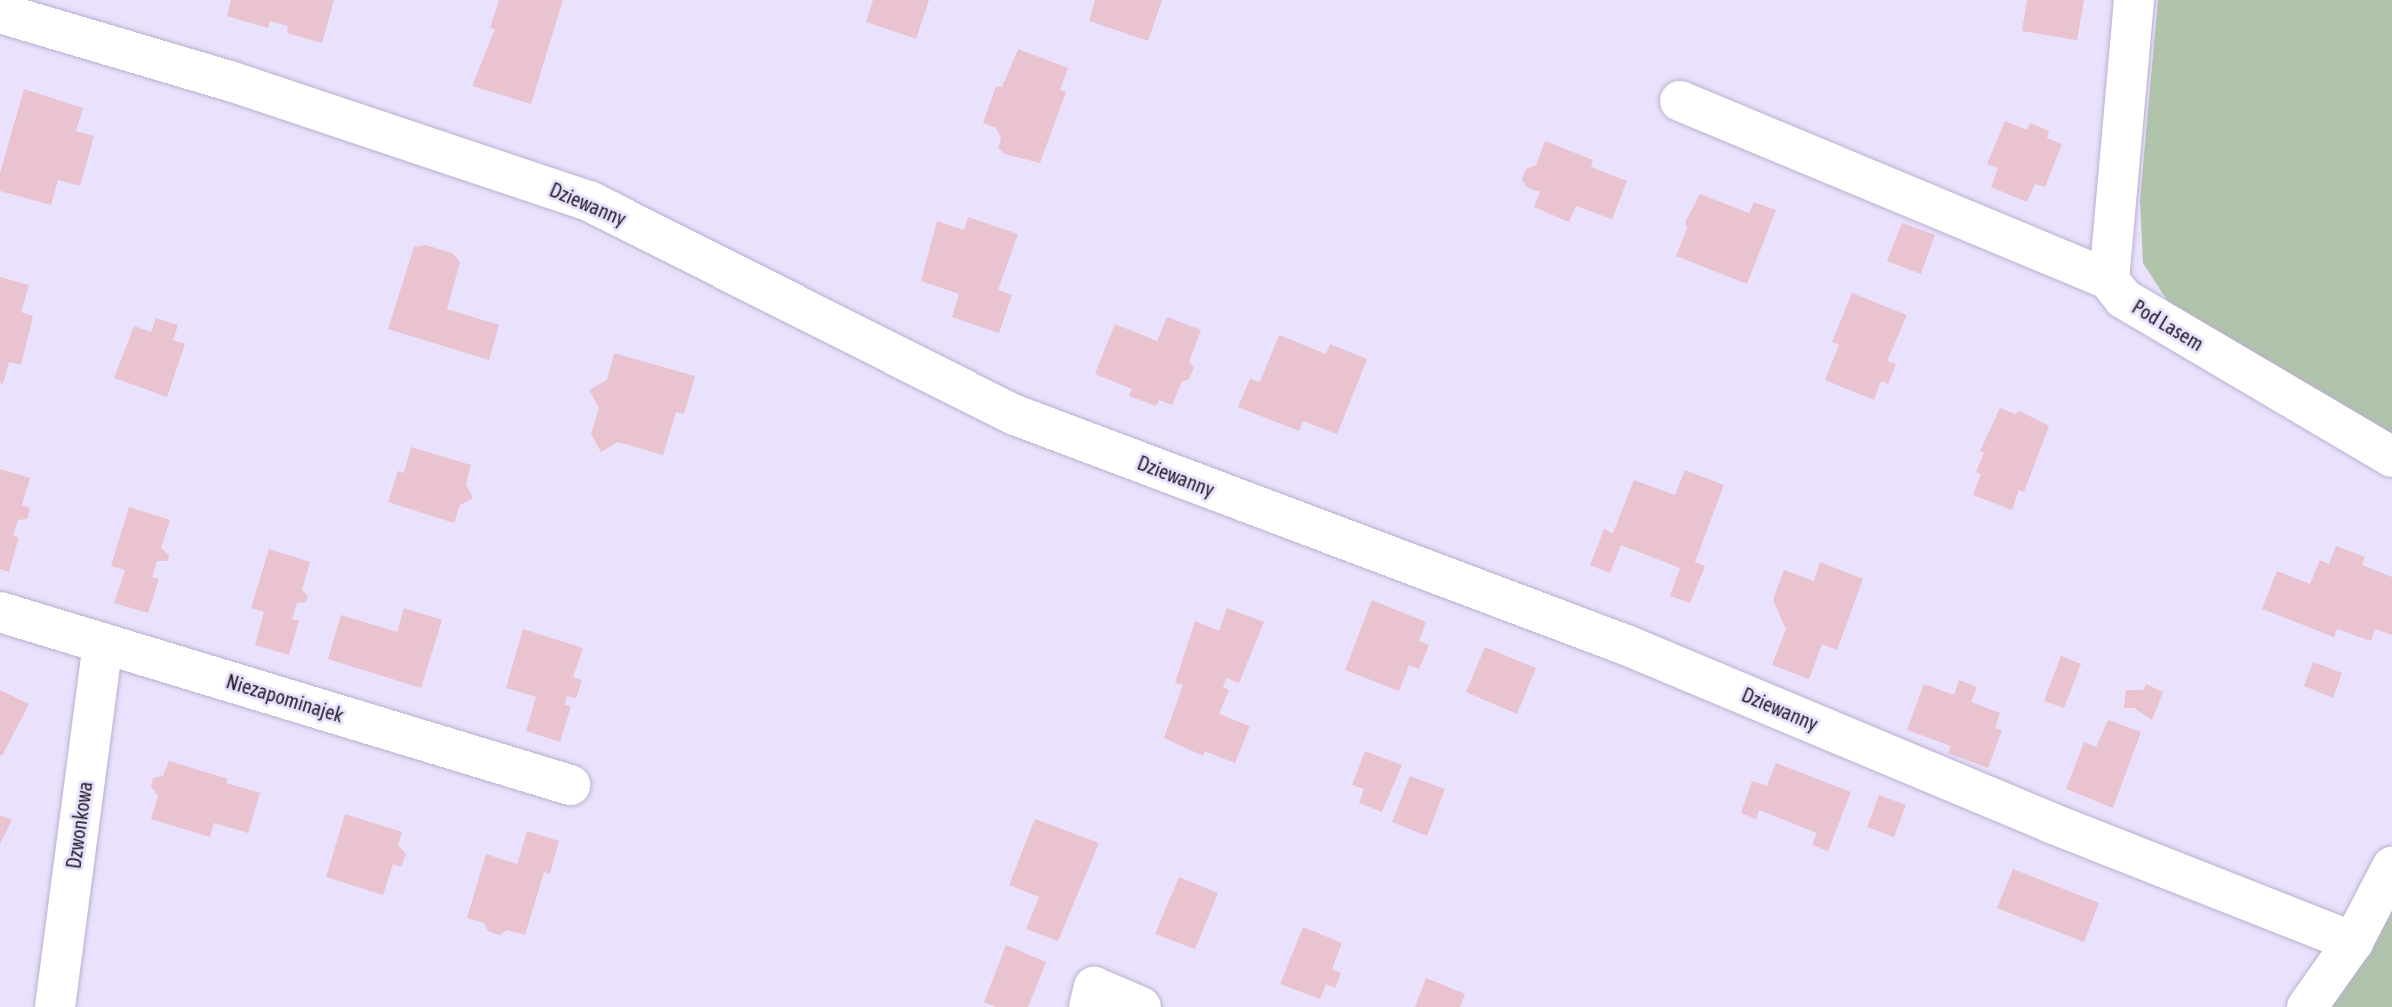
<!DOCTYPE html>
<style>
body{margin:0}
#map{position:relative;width:2392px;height:1007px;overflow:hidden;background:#eae2fc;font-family:"Asap Condensed",sans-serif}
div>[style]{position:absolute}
.green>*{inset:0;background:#b0c3ab}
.building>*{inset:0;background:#e9c3d0}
.roads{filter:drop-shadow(0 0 2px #bab0d0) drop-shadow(0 0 2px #bab0d0)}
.minor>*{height:40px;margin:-20px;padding:0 20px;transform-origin:20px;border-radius:20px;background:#fff}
span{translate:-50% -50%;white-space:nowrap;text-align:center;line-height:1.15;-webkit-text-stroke:6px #eae2fc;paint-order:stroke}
.street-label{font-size:20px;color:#25212d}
</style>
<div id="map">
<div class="green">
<div style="clip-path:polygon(2158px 0,2392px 0,2392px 437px,2174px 311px,2143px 263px,2140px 200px)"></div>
<div style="clip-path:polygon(2392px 903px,2392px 1007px,2329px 1007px)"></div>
</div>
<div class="building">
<div style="clip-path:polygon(231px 0,334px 0,322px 43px,287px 33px,288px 26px,270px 21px,268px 28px,227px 16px)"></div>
<div style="clip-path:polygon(499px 0,563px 0,531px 104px,472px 86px,495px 29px,490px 28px)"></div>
<div style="clip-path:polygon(873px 0,929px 0,916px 39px,866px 22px)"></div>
<div style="clip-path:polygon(1095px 0,1162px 0,1148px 41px,1089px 21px)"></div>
<div style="clip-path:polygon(2027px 0,2084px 0,2077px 40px,2022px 31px)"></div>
<div style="clip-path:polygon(1018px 49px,1068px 68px,1060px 90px,1066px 92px,1040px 163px,1005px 154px,998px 148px,1001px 138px,996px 128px,983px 123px,996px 86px,1002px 87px)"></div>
<div style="clip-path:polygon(24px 89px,83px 108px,76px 131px,94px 136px,80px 186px,58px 180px,51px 205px,0 191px,0 173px)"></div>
<div style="clip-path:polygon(2005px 121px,2027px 130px,2030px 123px,2049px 131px,2047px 138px,2062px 144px,2045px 187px,2035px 184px,2027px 202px,1991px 187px,1998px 168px,1987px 164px)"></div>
<div style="clip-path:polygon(1545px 141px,1593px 160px,1591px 167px,1627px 181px,1612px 219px,1576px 206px,1569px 222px,1534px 207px,1540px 192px,1526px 187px,1522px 179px,1526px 169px,1536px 165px)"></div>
<div style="clip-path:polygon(1700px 194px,1749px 213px,1754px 202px,1776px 210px,1747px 284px,1676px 256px,1687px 228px,1685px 222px)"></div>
<div style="clip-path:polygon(968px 217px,1018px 234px,998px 290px,1012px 295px,999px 333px,952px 317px,959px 294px,921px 281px,937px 221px,964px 230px)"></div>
<div style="clip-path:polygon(1902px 223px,1935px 235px,1921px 274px,1887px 261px)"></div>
<div style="clip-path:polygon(426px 245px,452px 253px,460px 262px,447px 309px,499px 325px,489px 360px,388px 329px,414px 247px)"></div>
<div style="clip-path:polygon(0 277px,29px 285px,21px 312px,33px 316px,21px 365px,9px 362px,3px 384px,0 383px)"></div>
<div style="clip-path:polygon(1852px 293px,1907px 315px,1887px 361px,1896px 364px,1888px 384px,1881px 381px,1874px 400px,1825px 380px,1839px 345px,1832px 342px)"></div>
<div style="clip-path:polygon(1167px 317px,1201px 330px,1189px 362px,1194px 368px,1189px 379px,1182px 382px,1172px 405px,1159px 400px,1156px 406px,1129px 396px,1132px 389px,1095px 374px,1115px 324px,1157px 341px)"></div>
<div style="clip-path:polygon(156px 318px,178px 325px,173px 340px,185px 344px,167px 397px,114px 378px,134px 326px,151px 332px)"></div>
<div style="clip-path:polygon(1279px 335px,1326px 354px,1330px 344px,1367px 359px,1337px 434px,1303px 421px,1299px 431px,1238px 407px,1250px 379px,1260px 382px)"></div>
<div style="clip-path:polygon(614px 353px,695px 376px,684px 414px,676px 412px,663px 455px,618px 442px,601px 452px,591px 434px,599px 408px,589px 390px,607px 380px)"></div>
<div style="clip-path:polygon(2000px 408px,2015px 414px,2020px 411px,2049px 426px,2024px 492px,2019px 490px,2012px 510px,1973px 495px,1981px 474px,1976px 472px,1984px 452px,1980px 451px)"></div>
<div style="clip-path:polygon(411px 447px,471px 465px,466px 484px,473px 498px,460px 505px,454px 523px,388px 502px,398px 471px,404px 473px)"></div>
<div style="clip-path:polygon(0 469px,30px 478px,22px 505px,30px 508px,27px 519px,18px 520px,13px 536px,19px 537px,9px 572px,0 569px)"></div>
<div style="clip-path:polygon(1685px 470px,1724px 485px,1695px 562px,1705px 566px,1690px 603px,1670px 596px,1680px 568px,1621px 545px,1610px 573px,1590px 565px,1604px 529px,1613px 533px,1634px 480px,1675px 495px)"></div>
<div style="clip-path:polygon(129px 507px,170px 520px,161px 548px,169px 555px,168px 561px,157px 561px,152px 577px,159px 579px,148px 613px,114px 603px,125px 570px,111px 566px)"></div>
<div style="clip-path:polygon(2336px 546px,2365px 557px,2362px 565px,2392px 577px,2392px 635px,2375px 629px,2371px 641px,2337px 629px,2334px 637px,2262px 609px,2277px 571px,2310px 584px,2320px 560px,2329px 564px)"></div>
<div style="clip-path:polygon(269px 549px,310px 562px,302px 590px,308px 596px,306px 602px,297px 603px,292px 619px,299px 621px,289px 655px,255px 645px,264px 612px,251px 608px)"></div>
<div style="clip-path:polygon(1820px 562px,1863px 579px,1837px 650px,1822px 644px,1809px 679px,1772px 665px,1786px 629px,1773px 600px,1784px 570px,1814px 581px)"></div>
<div style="clip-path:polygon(1372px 600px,1426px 622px,1419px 641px,1429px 645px,1419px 669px,1409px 665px,1399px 691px,1345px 670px)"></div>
<div style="clip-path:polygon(404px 608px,442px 620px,421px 688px,328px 659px,341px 615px,397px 632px)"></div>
<div style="clip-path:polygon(1227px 608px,1264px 622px,1239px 683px,1226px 678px,1223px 687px,1229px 690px,1219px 714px,1250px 726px,1235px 763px,1204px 751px,1203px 756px,1164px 738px,1183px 685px,1175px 683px,1195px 621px,1219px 631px)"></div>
<div style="clip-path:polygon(523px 629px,583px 648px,573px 677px,582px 680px,576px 698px,567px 696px,565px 705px,571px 706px,560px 742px,526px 731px,536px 697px,506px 688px)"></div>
<div style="clip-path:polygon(1485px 647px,1536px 668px,1517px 714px,1466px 692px)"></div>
<div style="clip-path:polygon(2061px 656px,2081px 664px,2064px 708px,2044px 701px)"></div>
<div style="clip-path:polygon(2313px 662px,2342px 673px,2333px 698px,2304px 686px)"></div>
<div style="clip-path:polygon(1959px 680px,1977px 687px,1971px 702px,2000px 713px,1995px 728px,2002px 730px,1988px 768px,1948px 753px,1951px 746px,1907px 730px,1924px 684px,1954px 695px)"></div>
<div style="clip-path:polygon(2146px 684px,2163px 692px,2152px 720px,2134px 708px,2124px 708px,2126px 690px,2143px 690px)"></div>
<div style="clip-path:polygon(0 690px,29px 704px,2px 756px,0 755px)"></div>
<div style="clip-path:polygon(2108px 720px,2141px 732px,2113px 808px,2066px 789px,2084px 742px,2096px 747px)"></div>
<div style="clip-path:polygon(1365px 751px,1402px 765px,1382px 812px,1359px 803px,1364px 789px,1352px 785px)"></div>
<div style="clip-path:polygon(169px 761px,228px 779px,226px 783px,260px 793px,248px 833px,214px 823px,210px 837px,151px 819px,158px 796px,151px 786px,153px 778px,163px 776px)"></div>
<div style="clip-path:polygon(1776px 763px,1851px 792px,1828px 851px,1812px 845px,1817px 833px,1759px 810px,1756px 819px,1741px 813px,1752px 781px,1767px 786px)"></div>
<div style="clip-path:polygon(1410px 776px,1445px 789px,1427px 836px,1392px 822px)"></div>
<div style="clip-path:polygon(1879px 795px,1906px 805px,1894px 837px,1867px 827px)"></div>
<div style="clip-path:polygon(345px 814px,402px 832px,398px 845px,406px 854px,401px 867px,393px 864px,383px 895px,326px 877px)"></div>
<div style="clip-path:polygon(0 815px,12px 820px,0 844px)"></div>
<div style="clip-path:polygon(1035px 819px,1099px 843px,1058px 941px,1026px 929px,1039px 897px,1009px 885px)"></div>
<div style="clip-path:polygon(527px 831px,559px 841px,550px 874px,544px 872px,525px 935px,507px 930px,499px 935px,488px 931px,484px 923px,467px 918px,486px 854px,517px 864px)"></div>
<div style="clip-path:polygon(2013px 869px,2099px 903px,2084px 942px,1997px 908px)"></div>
<div style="clip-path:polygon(1179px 877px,1218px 893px,1195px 949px,1155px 934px)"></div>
<div style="clip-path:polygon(1303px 927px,1342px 943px,1332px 969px,1341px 973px,1335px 988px,1326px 984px,1320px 999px,1280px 984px)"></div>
<div style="clip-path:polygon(1006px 945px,1046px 962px,1028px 1007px,996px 1007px,984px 1002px)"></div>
<div style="clip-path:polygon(1426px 978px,1465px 994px,1460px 1007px,1415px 1007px)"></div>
</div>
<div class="roads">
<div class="minor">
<div style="left:2134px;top:0;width:281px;rotate:95.1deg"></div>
<div style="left:2109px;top:280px;width:24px;rotate:52deg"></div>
<div style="left:2124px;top:299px;width:311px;rotate:30.5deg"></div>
<div style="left:0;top:13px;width:240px;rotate:16.5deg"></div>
<div style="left:230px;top:81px;width:379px;rotate:18.5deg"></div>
<div style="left:589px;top:201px;width:477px;rotate:26.7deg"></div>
<div style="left:1015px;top:415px;width:653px;rotate:20.63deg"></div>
<div style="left:1626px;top:645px;width:461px;rotate:22.7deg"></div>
<div style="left:2051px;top:823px;width:325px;rotate:21.5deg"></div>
<div style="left:1680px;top:101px;width:465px;rotate:22.6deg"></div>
<div style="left:0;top:612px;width:596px;rotate:16.88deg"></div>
<div style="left:55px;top:1007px;width:367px;rotate:-82.5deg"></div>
<div style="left:1089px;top:1007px;width:21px;rotate:-76deg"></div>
<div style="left:1094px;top:987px;width:51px;rotate:23.1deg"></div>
<div style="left:2307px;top:1007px;width:80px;rotate:-54.7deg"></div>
<div style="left:2353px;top:942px;width:85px;rotate:-62.5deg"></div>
</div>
</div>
<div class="street-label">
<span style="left:588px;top:204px;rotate:23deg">Dziewanny</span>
<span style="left:2168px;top:325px;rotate:31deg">Pod Lasem</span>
<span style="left:1176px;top:476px;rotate:21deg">Dziewanny</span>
<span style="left:285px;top:698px;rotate:17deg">Niezapominajek</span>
<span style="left:1780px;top:709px;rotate:23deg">Dziewanny</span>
<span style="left:79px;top:825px;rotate:-82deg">Dzwonkowa</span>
</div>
</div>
